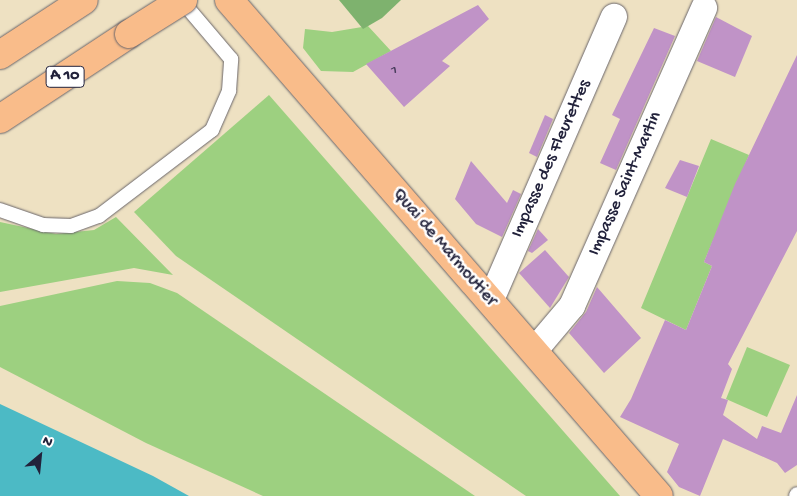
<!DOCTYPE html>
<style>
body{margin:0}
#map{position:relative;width:797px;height:496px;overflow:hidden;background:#eee1c2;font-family:"Gochi Hand",sans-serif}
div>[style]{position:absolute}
.green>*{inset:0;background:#9dd080}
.forest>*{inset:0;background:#7eb26e}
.water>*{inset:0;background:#4cbac5}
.building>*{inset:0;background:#c093c7}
.roads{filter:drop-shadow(0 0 1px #69656a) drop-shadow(0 0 1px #69656a)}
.lane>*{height:14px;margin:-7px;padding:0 7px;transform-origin:7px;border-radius:7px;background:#fff}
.street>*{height:26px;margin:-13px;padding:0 13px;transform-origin:13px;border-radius:13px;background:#fff}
.primary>*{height:28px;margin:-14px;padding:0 14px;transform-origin:14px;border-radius:14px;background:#f9bc8a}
.highway>*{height:28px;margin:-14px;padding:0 14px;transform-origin:14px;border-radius:14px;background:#f9bc8a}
.bridges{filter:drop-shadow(0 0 1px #69656a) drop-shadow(0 0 1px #69656a)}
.highway-bridge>*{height:28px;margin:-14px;padding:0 14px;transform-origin:14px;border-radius:14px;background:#f9bc8a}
span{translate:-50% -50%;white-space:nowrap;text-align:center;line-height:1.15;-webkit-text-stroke:5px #fff;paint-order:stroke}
.number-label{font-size:15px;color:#4a3e5e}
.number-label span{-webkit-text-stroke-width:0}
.shield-label span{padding:1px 4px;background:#fff;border:1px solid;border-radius:4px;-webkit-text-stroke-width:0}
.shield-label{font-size:16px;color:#22223b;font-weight:700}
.street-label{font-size:18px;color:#22223b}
.north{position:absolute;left:15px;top:431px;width:50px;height:50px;-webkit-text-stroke:4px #fff;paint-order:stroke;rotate:28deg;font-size:14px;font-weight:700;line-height:20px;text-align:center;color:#22223b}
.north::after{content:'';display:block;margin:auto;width:18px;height:22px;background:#22223b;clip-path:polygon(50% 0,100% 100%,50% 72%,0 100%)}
</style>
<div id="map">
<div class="green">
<div style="clip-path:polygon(368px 26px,391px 51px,353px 72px,321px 71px,303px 48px,305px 29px,332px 32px)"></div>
<div style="clip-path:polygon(269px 95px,620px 496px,526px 496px,176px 256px,134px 212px)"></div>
<div style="clip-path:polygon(711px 139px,749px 155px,704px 262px,712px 266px,686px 330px,641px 308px)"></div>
<div style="clip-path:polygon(116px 217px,173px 275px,134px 268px,0 292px,0 222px,56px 234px,94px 230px)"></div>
<div style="clip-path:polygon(117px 281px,150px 283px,177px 293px,475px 496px,263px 496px,146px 443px,0 367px,0 306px)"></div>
<div style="clip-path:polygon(747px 347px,790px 365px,767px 417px,726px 399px)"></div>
</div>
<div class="forest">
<div style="clip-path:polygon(339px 0,401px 0,382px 18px,363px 29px)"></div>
</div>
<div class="water">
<div style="clip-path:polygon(0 404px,153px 476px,189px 496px,0 496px)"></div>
</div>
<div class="building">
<div style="clip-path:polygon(478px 5px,489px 19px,442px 61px,450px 66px,404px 107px,366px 64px)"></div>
<div style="clip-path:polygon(716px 17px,752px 36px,735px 77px,697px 61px)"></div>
<div style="clip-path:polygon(654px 28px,675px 36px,616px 170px,600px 163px,620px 119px,612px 115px)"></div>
<div style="clip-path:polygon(797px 55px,797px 231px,728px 364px,732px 369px,721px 398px,728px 400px,723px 415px,757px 439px,762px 426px,781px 433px,797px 395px,797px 465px,785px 473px,777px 463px,723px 439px,700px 496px,679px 487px,667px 472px,679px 444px,620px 417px,631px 399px,665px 320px,686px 330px,712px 266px,704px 262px,735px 184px)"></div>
<div style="clip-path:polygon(545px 115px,553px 119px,537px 157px,529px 153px)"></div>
<div style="clip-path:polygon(680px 160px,699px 166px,687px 197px,665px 188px)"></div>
<div style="clip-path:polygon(471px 161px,507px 203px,513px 190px,521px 194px,502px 237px,476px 224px,455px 199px)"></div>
<div style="clip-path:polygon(538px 229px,548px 240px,532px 253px,528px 251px)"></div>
<div style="clip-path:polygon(545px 250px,569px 277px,550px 308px,519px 273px)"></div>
<div style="clip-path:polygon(597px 287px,641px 338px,604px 373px,569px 333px,586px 312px)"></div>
</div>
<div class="roads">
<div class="lane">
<div style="left:0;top:210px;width:46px;rotate:19.2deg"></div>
<div style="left:43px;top:225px;width:28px;rotate:2deg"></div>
<div style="left:71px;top:226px;width:30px;rotate:-20deg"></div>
<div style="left:99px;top:216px;width:142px;rotate:-37.3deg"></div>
<div style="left:212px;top:130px;width:43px;rotate:-66.4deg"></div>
<div style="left:229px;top:91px;width:32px;rotate:-86deg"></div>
<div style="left:231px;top:59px;width:77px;rotate:-130.3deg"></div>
<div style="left:796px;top:496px;width:2px;rotate:-63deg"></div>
</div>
<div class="street">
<div style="left:490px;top:302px;width:311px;rotate:-66.5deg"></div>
<div style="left:534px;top:351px;width:59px;rotate:-49.8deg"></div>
<div style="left:572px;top:306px;width:326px;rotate:-66.1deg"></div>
</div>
<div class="primary">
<div style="left:229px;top:0;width:656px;rotate:49.08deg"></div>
</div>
<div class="highway">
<div style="left:0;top:55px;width:100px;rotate:-33.2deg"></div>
<div style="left:0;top:119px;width:154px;rotate:-33.4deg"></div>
</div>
</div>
<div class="bridges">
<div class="highway-bridge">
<div style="left:129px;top:34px;width:64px;rotate:-32.2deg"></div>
</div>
</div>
<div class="number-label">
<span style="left:394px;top:71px">1</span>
</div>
<div class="shield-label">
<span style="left:65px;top:77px">A 10</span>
</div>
<div class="street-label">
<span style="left:552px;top:159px;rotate:-66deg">Impasse des Fleurettes</span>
<span style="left:626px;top:184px;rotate:-66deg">Impasse Saint-Martin</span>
<span style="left:444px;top:248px;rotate:49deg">Quai de Marmoutier</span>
</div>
<div class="north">N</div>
</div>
